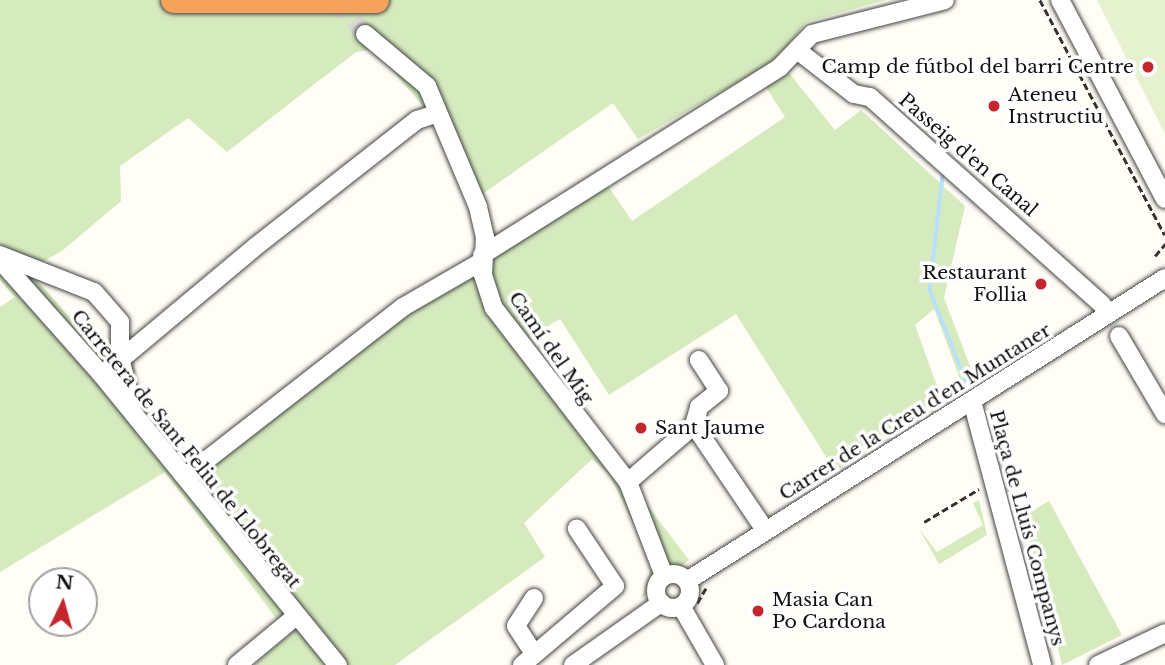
<!DOCTYPE html>
<meta charset="utf-8">
<style>
body{margin:0}
#map{position:relative;width:1165px;height:665px;overflow:hidden;background:#fffdf5;font-family:"Libre Baskerville",serif}
div>[style]{position:absolute}
.green>*{inset:0;background:#d5ebbd}
.pitch>*{inset:0;background:#e6f2cf}
.stream>*{height:3.5px;margin:-1.75px;padding:0 1.75px;transform-origin:1.75px;border-radius:1.75px;background:#b9e0f7}
.minor-tunnel>*{height:18px;margin-top:-9px;transform-origin:0;background:repeating-linear-gradient(90deg,#dbdad3 0 18px,transparent 0 27px)}
.path>*{height:2.5px;margin-top:-1.25px;transform-origin:0;background:repeating-linear-gradient(90deg,#333 0 7px,transparent 0 10.5px)}
.roads{filter:drop-shadow(0 0 2px #444) drop-shadow(0 0 2px #444)}
.minor>*{height:18px;margin:-9px;padding:0 9px;transform-origin:9px;border-radius:9px;background:#fff}
.minor>.ring{margin:-9px;padding:0;box-sizing:content-box;background:none;border:18px solid #fff;border-radius:50%}
.highway>*{height:26px;margin:-13px;padding:0 13px;transform-origin:13px;border-radius:13px;background:#f5a25d}
.dots>*{width:19px;height:19px;translate:-50% -50%;box-sizing:border-box;border:4px solid #fff;border-radius:50%}
span{translate:-50% -50%;white-space:nowrap;text-align:center;line-height:1.15;-webkit-text-stroke:7px #fff;paint-order:stroke}
.poi-label{font-size:19px;color:#111}
.right{translate:-100% -50%;text-align:right}
.left{translate:0 -50%;text-align:left}
.street-label{font-size:19px;color:#111}
.north{position:absolute;left:28px;top:567px;width:70px;height:70px;box-sizing:border-box;background:#fff;border:2px solid #a0a0a0;border-radius:50%;rotate:5deg;font-size:19px;font-weight:700;line-height:28px;text-align:center;color:#111}
.north::after{content:'';display:block;margin:auto;width:24px;height:32px;background:#c4262e;clip-path:polygon(50% 0,100% 100%,50% 72%,0 100%)}
</style>
<div id="map">
<div class="green">
<div style="clip-path:polygon(evenodd,0 0,886px 0,806px 22px,778px 59px,638px 139px,613px 103px,478px 197px,493px 253px,606px 183px,632px 221px,785px 117px,764px 84px,785px 68px,835px 130px,861px 110px,965px 206px,944px 298px,975px 379px,963px 387px,934px 309px,915px 325px,942px 400px,835px 471px,736px 314px,609px 395px,560px 319px,522px 341px,689px 560px,641px 599px,653px 562px,609px 474px,592px 459px,524px 523px,545px 557px,395px 665px,254px 665px,289px 635px,165px 472px,0 572px,0 307px,15px 297px,0 280px,0 0,374px 49px,436px 121px,480px 238px,472px 263px,196px 464px,136px 388px,134px 349px,108px 360px,28px 270px,62px 251px,121px 201px,120px 166px,188px 118px,227px 152px,356px 52px,374px 49px)"></div>
<div style="clip-path:polygon(979px 500px,987px 535px,939px 564px,919px 529px,937px 552px,983px 525px,973px 503px)"></div>
<div style="clip-path:polygon(1049px 501px,1122px 635px,1062px 665px,1023px 516px)"></div>
</div>
<div class="pitch">
<div style="clip-path:polygon(1097px 0,1165px 0,1165px 134px)"></div>
</div>
<div class="stream">
<div style="left:943px;top:176px;width:115px;rotate:96.5deg"></div>
<div style="left:930px;top:290px;width:105px;rotate:68.3deg"></div>
</div>
<div class="minor-tunnel">
<div style="left:335px;top:0;width:45px;rotate:48.6deg"></div>
</div>
<div class="path">
<div style="left:1040px;top:0;width:266px;rotate:62deg"></div>
<div style="left:1155px;top:256px;width:16px;rotate:-50deg"></div>
<div style="left:924px;top:522px;width:64px;rotate:-31deg"></div>
<div style="left:697px;top:603px;width:17px;rotate:-59deg"></div>
</div>
<div class="roads">
<div class="minor">
<div style="left:1060px;top:0;width:225px;rotate:62.2deg"></div>
<div style="left:365px;top:34px;width:81px;rotate:40deg"></div>
<div style="left:427px;top:86px;width:131px;rotate:67.1deg"></div>
<div style="left:478px;top:207px;width:31px;rotate:77deg"></div>
<div style="left:485px;top:237px;width:38px;rotate:93deg"></div>
<div style="left:483px;top:275px;width:35px;rotate:72deg"></div>
<div style="left:494px;top:308px;width:220px;rotate:52.4deg"></div>
<div style="left:628px;top:482px;width:101px;rotate:69deg"></div>
<div style="left:797px;top:50px;width:72px;rotate:37.7deg"></div>
<div style="left:854px;top:94px;width:16px;rotate:11deg"></div>
<div style="left:870px;top:97px;width:312px;rotate:41.8deg"></div>
<div style="left:0;top:255px;width:101px;rotate:21.5deg"></div>
<div style="left:94px;top:292px;width:40px;rotate:49deg"></div>
<div style="left:120px;top:322px;width:36px;rotate:90deg"></div>
<div style="left:120px;top:358px;width:49px;rotate:76deg"></div>
<div style="left:482px;top:255px;width:352px;rotate:-32.2deg"></div>
<div style="left:780px;top:67px;width:46px;rotate:-45.9deg"></div>
<div style="left:812px;top:34px;width:137px;rotate:-14.3deg"></div>
<div style="left:0;top:260px;width:154px;rotate:48.4deg"></div>
<div style="left:102px;top:375px;width:374px;rotate:50.9deg"></div>
<div style="left:1119px;top:336px;width:91px;rotate:59.5deg"></div>
<div style="left:102px;top:375px;width:199px;rotate:-39.9deg"></div>
<div style="left:255px;top:247px;width:206px;rotate:-38.1deg"></div>
<div style="left:417px;top:120px;width:22px;rotate:-18deg"></div>
<div style="left:972px;top:401px;width:273px;rotate:75.1deg"></div>
<div style="left:694px;top:425px;width:127px;rotate:55.9deg"></div>
<div style="left:186px;top:476px;width:275px;rotate:-37.9deg"></div>
<div style="left:403px;top:307px;width:90px;rotate:-30deg"></div>
<div style="left:628px;top:482px;width:87px;rotate:-40.8deg"></div>
<div style="left:694px;top:425px;width:19px;rotate:-74deg"></div>
<div style="left:699px;top:407px;width:26px;rotate:-39deg"></div>
<div style="left:719px;top:391px;width:37px;rotate:-123deg"></div>
<div class="ring" style="left:656px;top:574px;width:16px;height:16px"></div>
<div style="left:687px;top:581px;width:566px;rotate:-32.37deg"></div>
<div style="left:534px;top:598px;width:33px;rotate:123deg"></div>
<div style="left:516px;top:626px;width:33px;rotate:57deg"></div>
<div style="left:681px;top:606px;width:68px;rotate:60deg"></div>
<div style="left:237px;top:665px;width:77px;rotate:-39.7deg"></div>
<div style="left:522px;top:665px;width:122px;rotate:-40.3deg"></div>
<div style="left:615px;top:586px;width:69px;rotate:-123.7deg"></div>
<div style="left:573px;top:665px;width:108px;rotate:-35.2deg"></div>
<div style="left:1098px;top:665px;width:74px;rotate:-25.5deg"></div>
</div>
<div class="highway">
<div style="left:174px;top:0;width:202px"></div>
</div>
</div>
<div class="dots">
<div style="left:1148px;top:67px;background:#c4262e"></div>
<div style="left:994px;top:106px;background:#c4262e"></div>
<div style="left:1041px;top:284px;background:#c4262e"></div>
<div style="left:641px;top:428px;background:#c4262e"></div>
<div style="left:758px;top:611px;background:#c4262e"></div>
</div>
<div class="poi-label">
<span class="right" style="left:1134px;top:67px">Camp de fútbol del barri Centre</span>
<span class="left" style="left:1008px;top:106px">Ateneu<br>Instructiu</span>
<span class="right" style="left:1027px;top:284px">Restaurant<br>Follia</span>
<span class="left" style="left:655px;top:428px">Sant Jaume</span>
<span class="left" style="left:772px;top:611px">Masia Can<br>Po Cardona</span>
</div>
<div class="street-label">
<span style="left:968px;top:155px;rotate:41deg">Passeig d'en Canal</span>
<span style="left:551px;top:348px;rotate:55deg">Camí del Mig</span>
<span style="left:915px;top:412px;rotate:-32deg">Carrer de la Creu d'en Muntaner</span>
<span style="left:186px;top:449px;rotate:51deg">Carretera de Sant Feliu de Llobregat</span>
<span style="left:1027px;top:528px;rotate:75deg">Plaça de Lluís Companys</span>
</div>
<div class="north">N</div>
</div>
